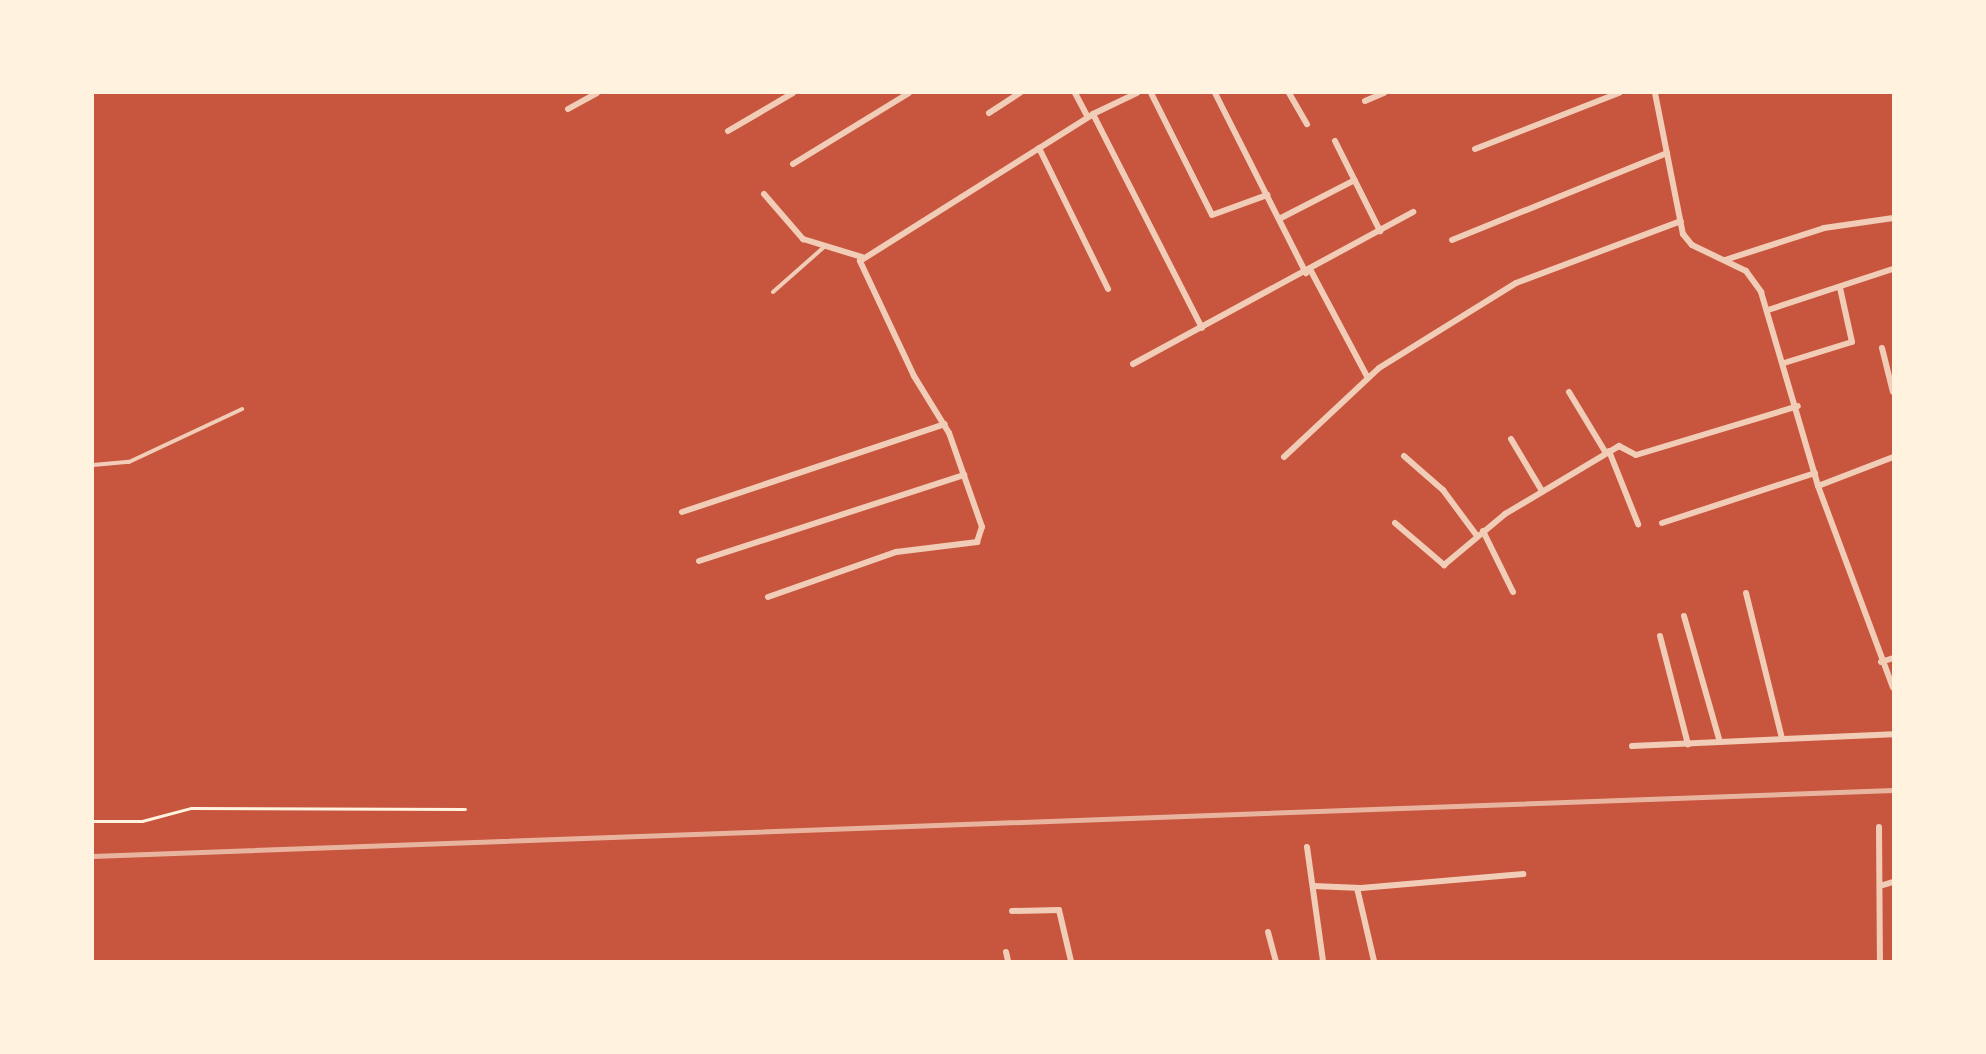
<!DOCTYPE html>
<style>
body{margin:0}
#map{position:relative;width:1986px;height:1054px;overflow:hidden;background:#c8553d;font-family:Inter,sans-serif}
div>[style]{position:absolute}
.path>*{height:3px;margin:-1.5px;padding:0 1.5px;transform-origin:1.5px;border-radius:1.5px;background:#fff3e0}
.service>*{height:4px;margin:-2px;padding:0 2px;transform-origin:2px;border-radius:2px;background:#f1ccb7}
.minor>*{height:6px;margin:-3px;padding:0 3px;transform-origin:3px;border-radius:3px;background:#f1ccb7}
.rail>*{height:4.5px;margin:-2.25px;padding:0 2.25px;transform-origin:2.25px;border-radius:2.25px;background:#e9b49f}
span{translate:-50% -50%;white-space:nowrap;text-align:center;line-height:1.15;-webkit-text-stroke:4.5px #fff3e0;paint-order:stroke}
.frame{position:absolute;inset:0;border:94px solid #fff3e0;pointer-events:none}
</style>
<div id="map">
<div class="path">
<div style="left:93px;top:821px;width:49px"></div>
<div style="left:142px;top:821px;width:51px;rotate:-14.9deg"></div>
<div style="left:191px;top:808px;width:274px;rotate:0.2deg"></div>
</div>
<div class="service">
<div style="left:773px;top:292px;width:68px;rotate:-41.4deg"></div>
<div style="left:93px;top:465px;width:36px;rotate:-5deg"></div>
<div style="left:129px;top:462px;width:125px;rotate:-25.1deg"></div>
</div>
<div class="minor">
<div style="left:1075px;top:93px;width:27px;rotate:62deg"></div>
<div style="left:1151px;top:93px;width:136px;rotate:63.4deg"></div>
<div style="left:1212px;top:215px;width:59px;rotate:-20deg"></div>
<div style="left:1215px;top:93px;width:202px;rotate:63.2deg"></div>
<div style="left:1289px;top:93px;width:36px;rotate:60deg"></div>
<div style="left:1655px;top:93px;width:144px;rotate:78.8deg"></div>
<div style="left:1683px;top:234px;width:14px;rotate:51deg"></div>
<div style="left:1692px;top:245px;width:60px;rotate:25.7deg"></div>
<div style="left:1746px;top:271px;width:26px;rotate:54deg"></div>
<div style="left:1761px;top:292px;width:202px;rotate:73.6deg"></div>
<div style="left:1818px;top:486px;width:215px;rotate:69.6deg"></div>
<div style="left:1365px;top:101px;width:21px;rotate:-23deg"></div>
<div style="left:568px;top:109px;width:33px;rotate:-29deg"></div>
<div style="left:989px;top:113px;width:37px;rotate:-33deg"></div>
<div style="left:1093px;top:114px;width:240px;rotate:63deg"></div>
<div style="left:728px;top:131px;width:75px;rotate:-30.3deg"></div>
<div style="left:1335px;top:141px;width:101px;rotate:63.4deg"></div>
<div style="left:1039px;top:148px;width:157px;rotate:63.9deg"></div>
<div style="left:1475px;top:149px;width:155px;rotate:-21.3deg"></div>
<div style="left:793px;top:164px;width:136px;rotate:-31.5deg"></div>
<div style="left:764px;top:194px;width:60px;rotate:49.1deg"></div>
<div style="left:803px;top:239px;width:62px;rotate:17deg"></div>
<div style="left:1279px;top:219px;width:85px;rotate:-27.2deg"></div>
<div style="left:1452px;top:240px;width:232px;rotate:-22deg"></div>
<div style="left:1725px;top:260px;width:104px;rotate:-17.9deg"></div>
<div style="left:1824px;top:228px;width:70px;rotate:-8.2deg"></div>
<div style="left:1311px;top:271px;width:121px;rotate:62deg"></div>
<div style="left:1768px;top:310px;width:132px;rotate:-18.2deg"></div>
<div style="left:1882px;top:348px;width:45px;rotate:76deg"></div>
<div style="left:1784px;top:363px;width:71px;rotate:-17.2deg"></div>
<div style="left:1852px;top:342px;width:55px;rotate:-102.5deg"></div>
<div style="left:1133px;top:364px;width:319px;rotate:-28.5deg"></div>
<div style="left:1569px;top:392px;width:71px;rotate:58.8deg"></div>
<div style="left:1511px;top:439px;width:61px;rotate:59.2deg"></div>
<div style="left:1609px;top:451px;width:79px;rotate:68.3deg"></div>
<div style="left:1404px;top:456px;width:52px;rotate:41.1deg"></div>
<div style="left:1443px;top:490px;width:57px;rotate:53.5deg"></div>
<div style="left:1284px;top:457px;width:130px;rotate:-43.1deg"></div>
<div style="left:1379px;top:368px;width:161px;rotate:-31.8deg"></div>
<div style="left:1516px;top:283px;width:176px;rotate:-20.6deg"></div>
<div style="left:1818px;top:486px;width:80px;rotate:-21.1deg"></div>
<div style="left:682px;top:512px;width:277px;rotate:-18.5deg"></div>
<div style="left:1395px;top:523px;width:65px;rotate:40.6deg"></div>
<div style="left:1444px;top:565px;width:80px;rotate:-39.9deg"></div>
<div style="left:1505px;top:514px;width:133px;rotate:-30.8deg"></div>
<div style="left:1619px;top:446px;width:19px;rotate:28deg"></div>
<div style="left:1636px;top:455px;width:169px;rotate:-16.8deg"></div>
<div style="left:1662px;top:523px;width:161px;rotate:-18.1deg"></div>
<div style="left:1483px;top:531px;width:68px;rotate:63.8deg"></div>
<div style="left:699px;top:561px;width:279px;rotate:-18deg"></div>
<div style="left:1746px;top:593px;width:150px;rotate:76.1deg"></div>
<div style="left:768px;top:597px;width:136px;rotate:-19.4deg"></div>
<div style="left:896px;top:552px;width:82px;rotate:-7deg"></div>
<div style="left:977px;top:542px;width:16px;rotate:-72deg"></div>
<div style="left:982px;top:527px;width:100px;rotate:-109.3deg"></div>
<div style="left:949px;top:433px;width:67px;rotate:-121.6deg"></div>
<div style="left:914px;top:376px;width:127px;rotate:-115.2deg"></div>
<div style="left:860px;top:261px;width:275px;rotate:-32.2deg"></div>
<div style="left:1093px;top:114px;width:49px;rotate:-25.5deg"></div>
<div style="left:1684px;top:616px;width:131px;rotate:74.1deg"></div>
<div style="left:1660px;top:636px;width:112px;rotate:75.5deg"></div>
<div style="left:1881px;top:662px;width:13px;rotate:-18deg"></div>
<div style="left:1632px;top:746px;width:261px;rotate:-2.6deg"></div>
<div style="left:1879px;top:827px;width:134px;rotate:89.6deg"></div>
<div style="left:1307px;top:847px;width:115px;rotate:82deg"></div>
<div style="left:1313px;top:886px;width:48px;rotate:2.4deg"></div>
<div style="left:1361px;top:888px;width:163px;rotate:-4.9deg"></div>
<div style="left:1880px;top:886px;width:14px;rotate:-17deg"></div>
<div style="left:1357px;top:888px;width:75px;rotate:76.9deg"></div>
<div style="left:1012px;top:911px;width:47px;rotate:-1.2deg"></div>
<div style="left:1059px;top:910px;width:52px;rotate:76.8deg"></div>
<div style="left:1268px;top:932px;width:30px;rotate:75deg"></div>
<div style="left:1006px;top:952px;width:9px;rotate:77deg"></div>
</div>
<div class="rail">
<div style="left:93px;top:856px;width:1801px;rotate:-2.1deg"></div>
</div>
<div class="frame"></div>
</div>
